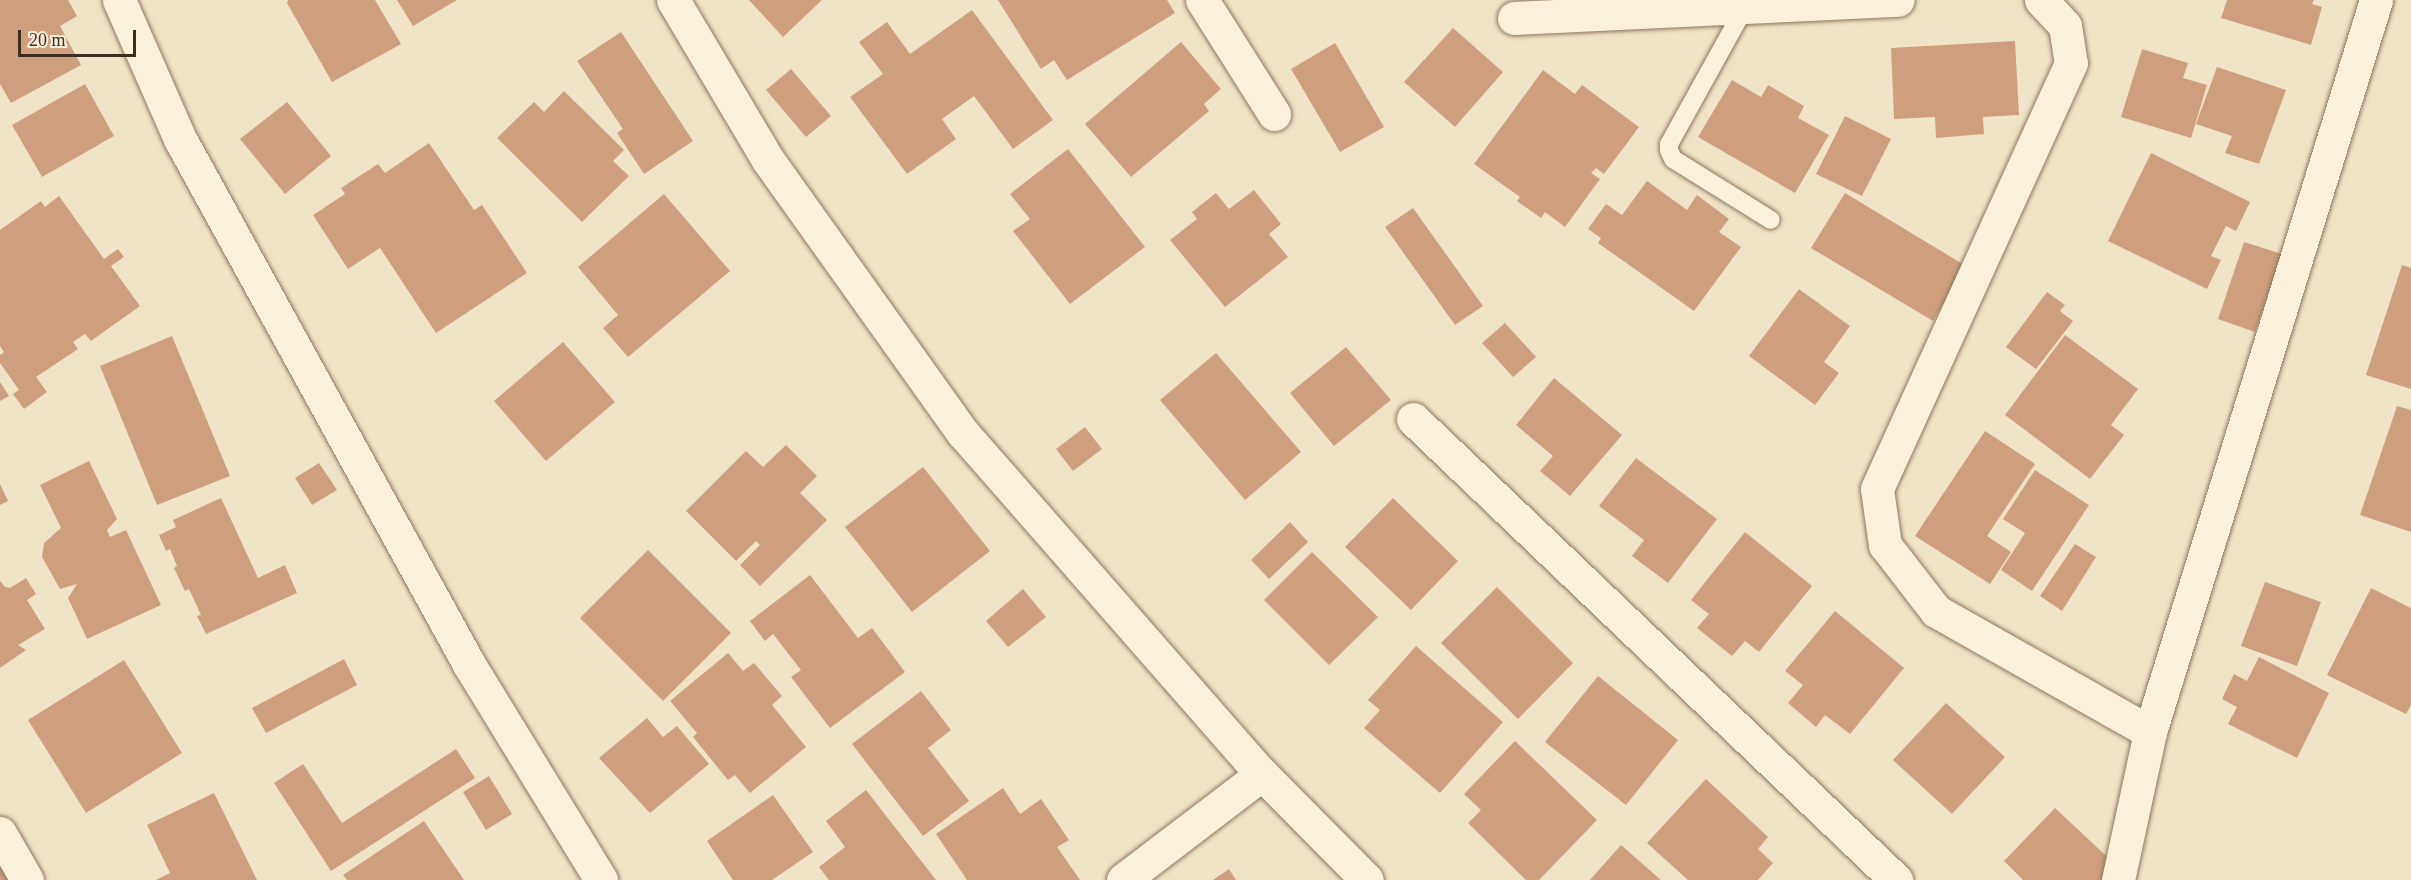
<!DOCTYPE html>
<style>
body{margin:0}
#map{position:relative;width:2411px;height:880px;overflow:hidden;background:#f0e4c8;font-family:Georgia,serif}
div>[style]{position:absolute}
.building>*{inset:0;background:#cf9f7d}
.roads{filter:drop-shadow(0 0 2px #8d765c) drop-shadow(0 0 2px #8d765c)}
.service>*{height:18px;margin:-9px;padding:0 9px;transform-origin:9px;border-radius:9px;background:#faf1dc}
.minor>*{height:33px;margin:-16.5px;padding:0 16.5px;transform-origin:16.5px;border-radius:16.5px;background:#faf1dc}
span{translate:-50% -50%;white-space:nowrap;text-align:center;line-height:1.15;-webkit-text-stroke:6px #f7eed8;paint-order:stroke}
.scale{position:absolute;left:18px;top:30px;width:118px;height:27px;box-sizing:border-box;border:3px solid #3d2e20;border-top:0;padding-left:8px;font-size:18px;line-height:21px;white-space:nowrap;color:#3d2e20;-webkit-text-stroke:4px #f7eed8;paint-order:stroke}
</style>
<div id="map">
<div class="building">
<div style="clip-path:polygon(0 0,68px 0,77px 16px,60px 26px,81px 65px,11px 103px,0 84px)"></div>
<div style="clip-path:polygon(288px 0,375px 0,401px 44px,332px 82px,287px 3px)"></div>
<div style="clip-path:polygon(397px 0,457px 0,413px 26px)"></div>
<div style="clip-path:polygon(749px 0,822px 0,783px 37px)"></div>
<div style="clip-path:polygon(998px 0,1167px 0,1175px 13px,1067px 80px,1054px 60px,1041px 69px)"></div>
<div style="clip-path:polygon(2227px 0,2314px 0,2312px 4px,2322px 7px,2311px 45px,2221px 18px)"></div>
<div style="clip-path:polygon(972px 10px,1053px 120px,1013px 149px,974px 96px,942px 119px,956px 139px,907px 174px,850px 97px,883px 74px,859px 42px,887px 22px,910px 54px)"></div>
<div style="clip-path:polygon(1453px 28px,1503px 72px,1455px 127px,1404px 82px)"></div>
<div style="clip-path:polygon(621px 32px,693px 141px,644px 174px,617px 133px,623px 129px,577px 61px)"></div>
<div style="clip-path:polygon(2015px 41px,2019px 115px,1983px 117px,1984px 134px,1936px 138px,1935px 117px,1894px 119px,1891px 48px)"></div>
<div style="clip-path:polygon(1181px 42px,1221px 89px,1204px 104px,1209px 111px,1131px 177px,1085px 124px)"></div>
<div style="clip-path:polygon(1335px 43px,1384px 127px,1340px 152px,1291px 69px)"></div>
<div style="clip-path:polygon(2142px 49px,2188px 63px,2183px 78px,2207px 85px,2191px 138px,2121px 117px)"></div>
<div style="clip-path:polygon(2217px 67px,2286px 90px,2259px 164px,2225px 153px,2232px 136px,2196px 124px)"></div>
<div style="clip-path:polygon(791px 69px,831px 116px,806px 137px,766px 90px)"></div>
<div style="clip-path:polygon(1543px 70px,1575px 94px,1582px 85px,1639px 127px,1604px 174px,1596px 168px,1591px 173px,1600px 179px,1565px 227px,1545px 212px,1541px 218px,1517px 201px,1520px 197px,1474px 164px)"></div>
<div style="clip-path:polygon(1732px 80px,1761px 97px,1768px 85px,1804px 106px,1798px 118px,1829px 135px,1795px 193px,1698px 137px)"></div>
<div style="clip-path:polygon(85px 84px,114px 136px,42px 177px,12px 125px)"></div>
<div style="clip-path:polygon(564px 91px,624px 150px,613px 161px,629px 176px,582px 222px,497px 138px,534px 102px,544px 112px)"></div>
<div style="clip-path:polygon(287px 102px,331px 156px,285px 194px,240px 139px)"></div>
<div style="clip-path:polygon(1845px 116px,1891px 139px,1862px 196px,1816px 174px)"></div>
<div style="clip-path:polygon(429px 143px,474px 210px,482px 205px,527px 273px,436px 333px,380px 248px,348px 269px,313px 215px,345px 194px,341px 188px,378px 164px,385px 173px)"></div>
<div style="clip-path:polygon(1068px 149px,1145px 247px,1070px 304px,1013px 231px,1030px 219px,1010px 194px)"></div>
<div style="clip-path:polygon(2151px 153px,2250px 202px,2236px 231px,2226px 226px,2211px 256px,2221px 260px,2207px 289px,2108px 241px)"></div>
<div style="clip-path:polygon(1647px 181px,1687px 210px,1697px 195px,1729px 219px,1719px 232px,1741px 247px,1694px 311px,1598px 243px,1601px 238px,1588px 229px,1606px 204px,1622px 215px)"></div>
<div style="clip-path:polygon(1254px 190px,1281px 224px,1269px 234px,1288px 257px,1225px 307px,1170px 240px,1197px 219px,1192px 212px,1216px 193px,1229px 209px)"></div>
<div style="clip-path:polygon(1845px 193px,1966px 266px,1933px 321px,1811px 248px)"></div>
<div style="clip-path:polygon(664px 194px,730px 271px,628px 357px,603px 328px,618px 315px,578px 267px)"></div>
<div style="clip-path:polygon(59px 196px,104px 259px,118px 249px,124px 257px,111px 266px,140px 306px,91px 341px,85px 334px,73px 342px,78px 349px,36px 377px,47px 392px,24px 409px,13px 394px,19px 390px,0 363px,0 355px,4px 352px,0 346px,0 230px,41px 201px,45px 207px)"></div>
<div style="clip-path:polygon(1413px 208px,1483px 306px,1455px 325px,1385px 227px)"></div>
<div style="clip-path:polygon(2244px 242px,2282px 254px,2255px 332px,2218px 319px)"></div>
<div style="clip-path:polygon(2402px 265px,2411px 268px,2411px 389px,2366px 375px)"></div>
<div style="clip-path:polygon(1799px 289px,1850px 326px,1824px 362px,1839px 373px,1815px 405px,1749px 356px)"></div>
<div style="clip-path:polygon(2047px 292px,2065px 305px,2060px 311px,2073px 321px,2036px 369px,2006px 347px)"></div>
<div style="clip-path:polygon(1505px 323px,1536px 357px,1513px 377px,1482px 343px)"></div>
<div style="clip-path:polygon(2065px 335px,2138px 389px,2111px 425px,2124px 435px,2090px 479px,2005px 415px)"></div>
<div style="clip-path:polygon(172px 336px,230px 476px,157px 505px,100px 366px)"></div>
<div style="clip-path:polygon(563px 342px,615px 402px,546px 461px,494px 401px)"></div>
<div style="clip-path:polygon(1346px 347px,1391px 400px,1334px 446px,1290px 393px)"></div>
<div style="clip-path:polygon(1216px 353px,1301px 452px,1245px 500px,1160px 400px)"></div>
<div style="clip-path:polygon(1554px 378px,1622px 435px,1570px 496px,1540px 471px,1553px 456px,1516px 425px)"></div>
<div style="clip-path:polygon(0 382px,9px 396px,0 401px)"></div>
<div style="clip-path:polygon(2397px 406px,2411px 410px,2411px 532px,2360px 515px)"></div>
<div style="clip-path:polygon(1085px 427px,1102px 449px,1073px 471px,1056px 449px)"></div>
<div style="clip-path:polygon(1985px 431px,2035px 464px,1987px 536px,2011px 552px,1990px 584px,1915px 536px)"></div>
<div style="clip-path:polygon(786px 445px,817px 476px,800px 493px,827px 520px,760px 586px,740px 565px,760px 545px,756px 541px,736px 561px,686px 511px,746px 451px,763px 467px)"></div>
<div style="clip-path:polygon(1636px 458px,1717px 519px,1668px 583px,1632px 556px,1644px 540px,1599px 506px)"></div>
<div style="clip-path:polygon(89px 461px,117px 519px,107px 530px,110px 537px,126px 530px,161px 605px,87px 639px,68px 598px,77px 584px,60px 589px,42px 557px,44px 543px,61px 528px,40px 485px)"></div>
<div style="clip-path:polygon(319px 463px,337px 490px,312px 505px,295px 478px)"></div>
<div style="clip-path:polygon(923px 467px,990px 551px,912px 612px,845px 527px)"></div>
<div style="clip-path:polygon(2035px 470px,2089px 505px,2032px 591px,2001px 570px,2025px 533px,2003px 519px)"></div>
<div style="clip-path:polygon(0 484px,8px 501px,0 505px)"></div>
<div style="clip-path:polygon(221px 498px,258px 578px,285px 565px,297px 593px,206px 634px,197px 616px,201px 615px,189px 589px,185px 591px,174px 568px,177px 566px,170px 549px,166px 551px,159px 535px,176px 527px,173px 520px)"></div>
<div style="clip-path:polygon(1393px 498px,1458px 561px,1411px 610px,1345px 547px)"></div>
<div style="clip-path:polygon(1290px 522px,1308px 542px,1269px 579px,1251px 560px)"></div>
<div style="clip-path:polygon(1745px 532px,1812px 586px,1759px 652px,1745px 641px,1732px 656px,1697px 628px,1709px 614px,1691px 600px)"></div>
<div style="clip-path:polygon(2075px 544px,2096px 557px,2062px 611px,2040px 596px)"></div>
<div style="clip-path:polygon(648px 550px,731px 633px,663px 701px,580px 618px)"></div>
<div style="clip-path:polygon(1312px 552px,1378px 617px,1329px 665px,1264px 600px)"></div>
<div style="clip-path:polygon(810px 575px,858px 638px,872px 628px,905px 672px,830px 728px,791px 677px,801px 670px,773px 634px,765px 641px,750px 621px)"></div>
<div style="clip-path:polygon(26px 578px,36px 594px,27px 600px,45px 629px,18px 645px,26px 650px,0 668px,0 581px,5px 587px,10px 588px)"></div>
<div style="clip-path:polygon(2265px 582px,2321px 602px,2297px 666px,2241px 646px)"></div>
<div style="clip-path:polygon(1497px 587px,1573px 663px,1518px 719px,1441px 643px)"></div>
<div style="clip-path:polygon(2371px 588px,2411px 608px,2411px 705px,2406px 714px,2327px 675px)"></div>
<div style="clip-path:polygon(1023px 589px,1046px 617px,1008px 647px,986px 621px)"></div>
<div style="clip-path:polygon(1835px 611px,1904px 668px,1850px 734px,1825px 715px,1816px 727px,1788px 703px,1803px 685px,1785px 671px)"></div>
<div style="clip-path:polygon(1416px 646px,1503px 722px,1440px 793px,1364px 728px,1380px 710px,1368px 700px)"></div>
<div style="clip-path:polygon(728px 653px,743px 671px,754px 663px,782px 696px,772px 705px,806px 747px,750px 793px,735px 775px,728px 780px,693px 737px,697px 733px,670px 701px)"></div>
<div style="clip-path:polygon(2259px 657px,2329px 693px,2297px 758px,2228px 724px,2237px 707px,2222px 699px,2234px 674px,2247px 681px)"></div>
<div style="clip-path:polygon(344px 659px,357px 685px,266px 733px,252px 708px)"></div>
<div style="clip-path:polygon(124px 660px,182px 753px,86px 813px,28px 720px)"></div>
<div style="clip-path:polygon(1598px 676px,1678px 740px,1626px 805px,1545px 742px)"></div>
<div style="clip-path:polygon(921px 691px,951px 730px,928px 748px,969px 801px,923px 836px,852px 744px)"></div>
<div style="clip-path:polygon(1946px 703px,2005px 757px,1952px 814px,1893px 760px)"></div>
<div style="clip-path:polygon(647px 718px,663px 737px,677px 726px,709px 764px,650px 813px,599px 758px)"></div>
<div style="clip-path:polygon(1515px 741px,1597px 820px,1539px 880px,1526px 880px,1468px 823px,1481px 810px,1464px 794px)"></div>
<div style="clip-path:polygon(456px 749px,475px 778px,331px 871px,274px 783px,303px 764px,342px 823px)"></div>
<div style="clip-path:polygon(489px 776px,512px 814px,486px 830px,463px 792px)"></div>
<div style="clip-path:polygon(1706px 779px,1768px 837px,1758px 849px,1773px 863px,1758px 880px,1688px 880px,1647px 843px)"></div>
<div style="clip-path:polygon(1003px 788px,1020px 814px,1041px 799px,1069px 840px,1057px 847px,1080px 880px,967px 880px,936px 834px)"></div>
<div style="clip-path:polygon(866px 790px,936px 880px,829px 880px,819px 867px,845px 847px,826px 821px)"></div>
<div style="clip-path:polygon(214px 793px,257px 880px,156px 880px,170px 873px,147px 825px)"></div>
<div style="clip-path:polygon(773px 795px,813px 852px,772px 880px,733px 880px,707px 841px)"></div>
<div style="clip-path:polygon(2055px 808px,2118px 867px,2106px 880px,2023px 880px,2004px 861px)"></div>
<div style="clip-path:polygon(424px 821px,464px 880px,347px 880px,343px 875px)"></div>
<div style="clip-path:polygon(1621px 845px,1661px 880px,1590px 880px)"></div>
<div style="clip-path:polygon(8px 865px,15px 880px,0 880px,0 868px)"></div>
<div style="clip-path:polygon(1229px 869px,1236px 880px,1213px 880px)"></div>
</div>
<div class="roads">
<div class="service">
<div style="left:1745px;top:7px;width:157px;rotate:119deg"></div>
<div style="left:1669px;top:144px;width:6px;rotate:90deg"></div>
<div style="left:1669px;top:150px;width:10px;rotate:66deg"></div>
<div style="left:1673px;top:159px;width:115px;rotate:31.9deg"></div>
</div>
<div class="minor">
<div style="left:119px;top:0;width:152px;rotate:66.3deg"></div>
<div style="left:180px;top:139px;width:602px;rotate:61.18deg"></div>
<div style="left:470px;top:666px;width:251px;rotate:58.5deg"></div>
<div style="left:673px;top:0;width:186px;rotate:59.3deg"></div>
<div style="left:768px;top:160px;width:335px;rotate:54.5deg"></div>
<div style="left:963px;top:433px;width:454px;rotate:48.8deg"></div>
<div style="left:1262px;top:774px;width:149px;rotate:45.3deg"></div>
<div style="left:1202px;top:0;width:135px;rotate:57.7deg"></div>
<div style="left:2041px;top:0;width:35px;rotate:47deg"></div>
<div style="left:2065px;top:26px;width:37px;rotate:81deg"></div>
<div style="left:2071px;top:63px;width:468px;rotate:114.5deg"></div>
<div style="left:1877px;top:489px;width:57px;rotate:81.9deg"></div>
<div style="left:1885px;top:545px;width:83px;rotate:52.3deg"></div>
<div style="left:1936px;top:611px;width:246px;rotate:29.5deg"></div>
<div style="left:1514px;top:18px;width:384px;rotate:-2.7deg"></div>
<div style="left:1413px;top:419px;width:668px;rotate:43.66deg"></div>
<div style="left:0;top:833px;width:54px;rotate:60.1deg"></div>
<div style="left:1123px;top:880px;width:175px;rotate:-37.3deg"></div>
<div style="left:2118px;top:880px;width:151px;rotate:-77.8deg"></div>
<div style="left:2150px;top:732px;width:766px;rotate:-72.84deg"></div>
</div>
</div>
<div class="scale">20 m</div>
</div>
